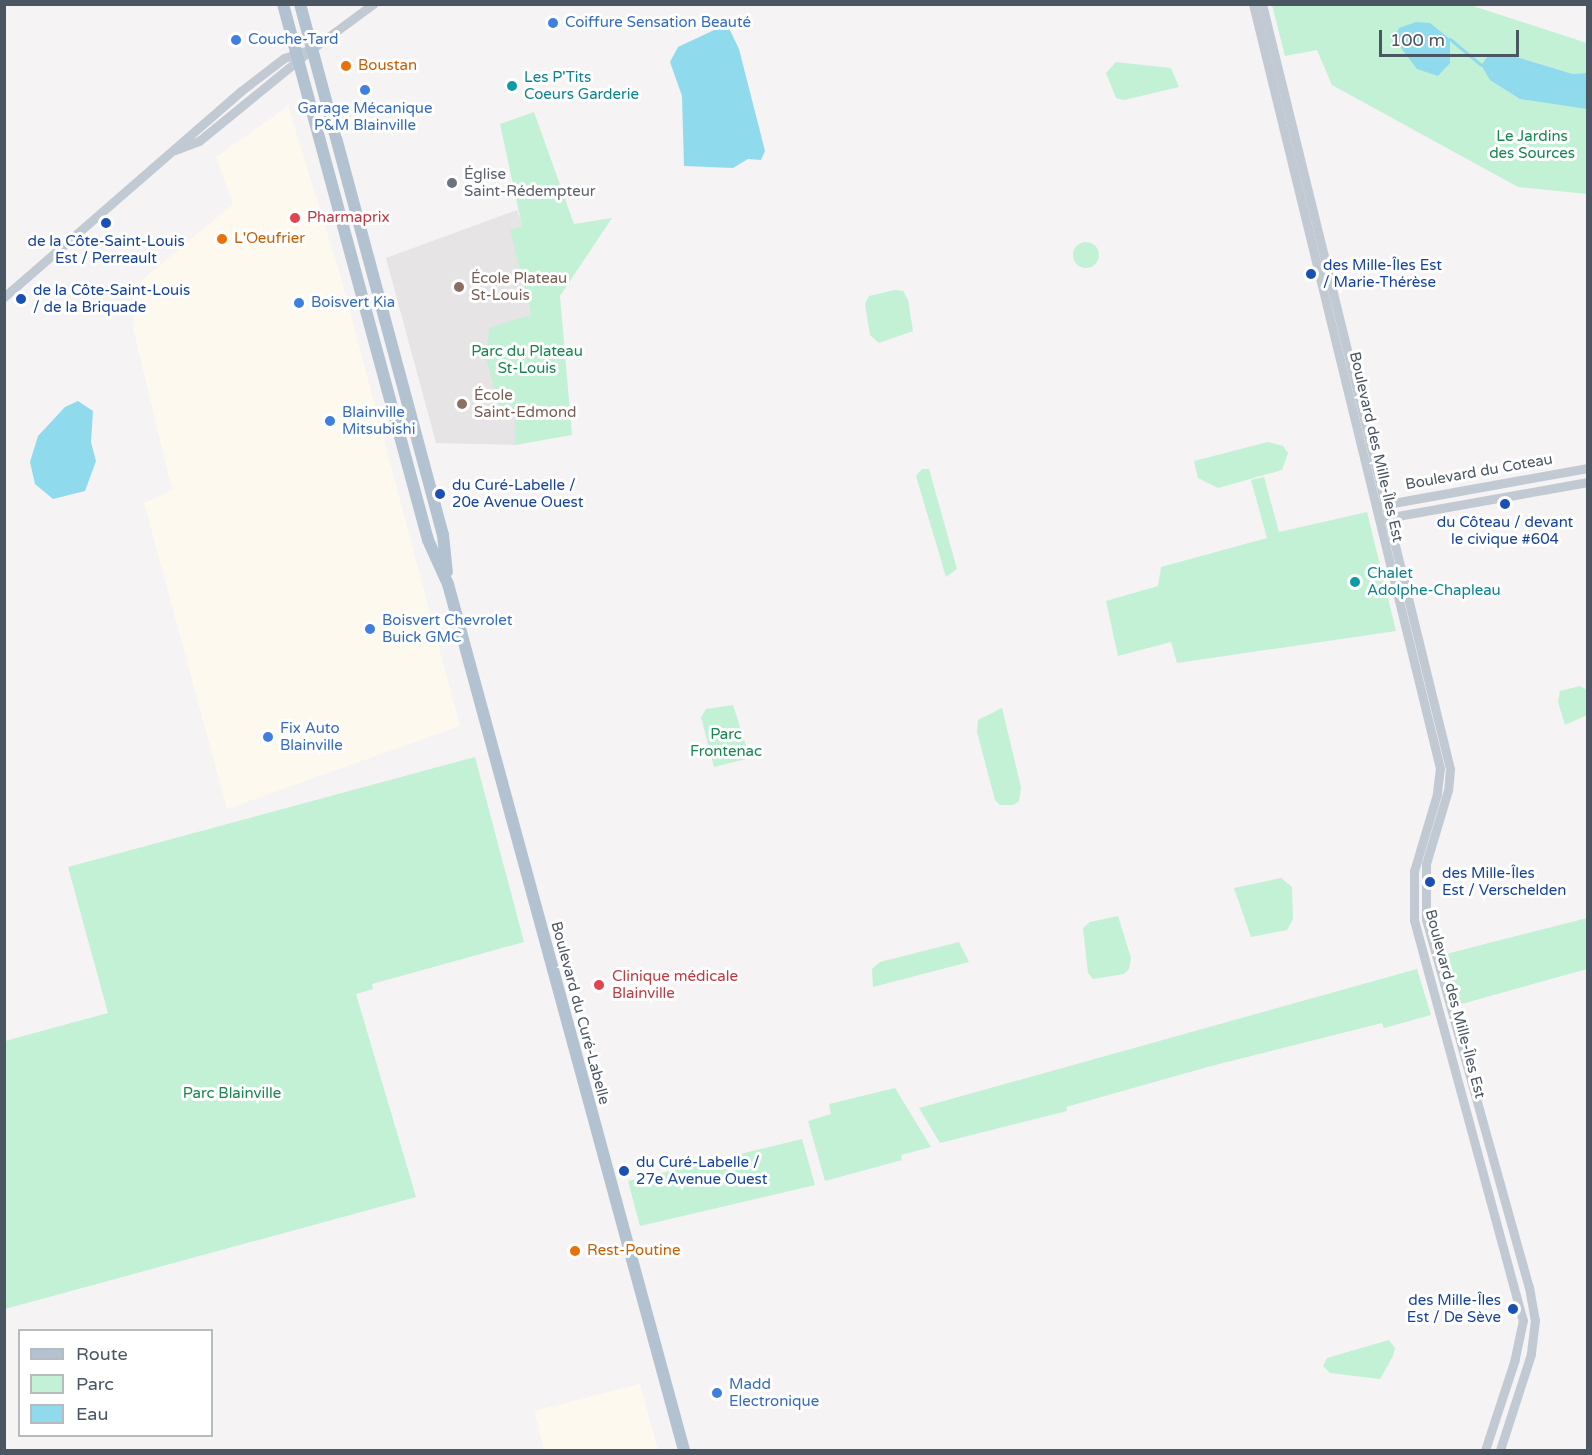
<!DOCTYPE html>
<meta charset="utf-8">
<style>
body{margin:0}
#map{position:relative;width:1592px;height:1455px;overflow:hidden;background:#f5f3f3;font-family:"Varela Round",sans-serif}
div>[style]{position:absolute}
.commercial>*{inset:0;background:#fdf9ef}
.education>*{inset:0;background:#e6e4e5}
.green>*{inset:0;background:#c3f1d5}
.round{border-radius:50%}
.water>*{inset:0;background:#90daee}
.stream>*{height:3px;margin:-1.5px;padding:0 1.5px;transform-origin:1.5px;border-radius:1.5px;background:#90daee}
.tertiary>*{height:9px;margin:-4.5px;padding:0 4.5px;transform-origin:4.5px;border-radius:4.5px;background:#c1cad2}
.primary>*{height:12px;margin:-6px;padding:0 6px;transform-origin:6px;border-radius:6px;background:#b3c2d1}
.dots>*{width:16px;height:16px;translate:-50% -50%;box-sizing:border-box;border:3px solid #fff;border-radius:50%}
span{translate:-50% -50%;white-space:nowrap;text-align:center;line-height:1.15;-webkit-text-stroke:6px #fff;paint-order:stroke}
.shop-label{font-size:15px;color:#366cbe}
.left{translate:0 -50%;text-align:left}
.food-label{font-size:15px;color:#c56008}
.culture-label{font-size:15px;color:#0d838f}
.park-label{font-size:15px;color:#17864f}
.worship-label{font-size:15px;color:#5b616d}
.health-label{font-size:15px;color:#be3a42}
.transit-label{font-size:15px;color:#164399}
.right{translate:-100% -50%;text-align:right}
.education-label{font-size:15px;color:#785e54}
.street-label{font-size:15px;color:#4a5661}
.frame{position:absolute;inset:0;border:6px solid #4a5661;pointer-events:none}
.legend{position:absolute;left:18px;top:1329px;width:195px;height:108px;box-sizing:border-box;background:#fff;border:2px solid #b7bbc0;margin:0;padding:8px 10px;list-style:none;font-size:18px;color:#4a5661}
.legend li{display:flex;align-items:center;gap:12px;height:30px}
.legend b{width:30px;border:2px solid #b7bbc0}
.scale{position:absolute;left:1379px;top:30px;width:140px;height:27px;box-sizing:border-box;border:3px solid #4a5661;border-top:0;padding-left:8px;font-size:18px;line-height:21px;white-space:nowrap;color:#4a5661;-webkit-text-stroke:4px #fff;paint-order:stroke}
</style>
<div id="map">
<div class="commercial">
<div style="clip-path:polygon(288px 106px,340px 274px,460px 726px,227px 809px,144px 503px,172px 490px,133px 328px,136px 285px,233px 204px,216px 157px)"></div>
<div style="clip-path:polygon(640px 1384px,658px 1450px,544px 1450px,534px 1411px)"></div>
</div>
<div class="education">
<div style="clip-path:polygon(517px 210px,523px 227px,511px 230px,531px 316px,515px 412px,515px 445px,436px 443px,386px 258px)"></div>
</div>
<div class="green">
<div style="clip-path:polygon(1272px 5px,1470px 5px,1587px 43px,1587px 73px,1573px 74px,1510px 55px,1587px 109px,1587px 194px,1518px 187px,1332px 85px,1317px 50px,1285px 56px)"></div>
<div style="clip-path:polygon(1116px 62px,1171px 68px,1179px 87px,1124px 100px,1116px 98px,1106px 73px)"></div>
<div style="clip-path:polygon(534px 112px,574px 224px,612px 218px,560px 296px,572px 435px,515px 445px,515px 412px,502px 414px,487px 362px,489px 328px,531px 315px,510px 230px,522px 226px,500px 124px)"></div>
<div class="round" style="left:1073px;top:242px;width:26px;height:26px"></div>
<div style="clip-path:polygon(895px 290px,903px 291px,908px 300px,913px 331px,879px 343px,870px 335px,865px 304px,869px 296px)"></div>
<div style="clip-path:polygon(1268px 442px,1283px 446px,1288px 453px,1282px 470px,1218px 488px,1198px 478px,1194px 461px)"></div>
<div style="clip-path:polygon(922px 469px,929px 469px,957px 569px,946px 577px,916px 476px)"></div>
<div style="clip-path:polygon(1264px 477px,1279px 532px,1367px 512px,1396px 631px,1177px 663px,1171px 642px,1118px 656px,1106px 601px,1158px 586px,1161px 567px,1267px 538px,1251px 480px)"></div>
<div style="clip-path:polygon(1580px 686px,1587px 690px,1587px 715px,1565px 725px,1558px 702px,1560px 691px)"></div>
<div style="clip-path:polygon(733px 705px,749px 755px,746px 759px,714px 767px,701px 717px,706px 709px)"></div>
<div style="clip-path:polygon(1002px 708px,1021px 787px,1019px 801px,1013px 805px,1000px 805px,995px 800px,977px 732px,978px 720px)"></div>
<div style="clip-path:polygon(475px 757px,524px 942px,372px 984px,373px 989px,356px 994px,416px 1197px,5px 1309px,5px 1041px,108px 1013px,68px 867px)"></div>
<div style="clip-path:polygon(1281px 878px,1292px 887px,1293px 919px,1287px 930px,1251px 937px,1234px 888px)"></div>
<div style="clip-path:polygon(1118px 916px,1131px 958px,1129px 969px,1124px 974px,1093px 979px,1088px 973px,1083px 928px,1090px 922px)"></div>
<div style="clip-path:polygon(1587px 918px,1587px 969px,1458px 1005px,1442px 955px)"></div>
<div style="clip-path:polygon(959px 942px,969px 962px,873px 987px,872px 969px,880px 962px)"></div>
<div style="clip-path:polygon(1417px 969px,1431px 1015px,1384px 1028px,1382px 1023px,1211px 1066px,1066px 1107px,1067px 1111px,940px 1143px,919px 1108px)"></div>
<div style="clip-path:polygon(895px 1088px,931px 1147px,901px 1155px,902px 1160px,825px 1181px,808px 1121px,831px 1114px,829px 1104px)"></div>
<div style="clip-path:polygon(802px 1139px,815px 1185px,640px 1226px,628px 1181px)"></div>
<div style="clip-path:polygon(1389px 1340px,1395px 1348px,1393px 1356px,1380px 1379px,1330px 1373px,1323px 1366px,1327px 1358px)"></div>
</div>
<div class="water">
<div style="clip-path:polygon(1416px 22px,1430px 23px,1450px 39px,1450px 63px,1438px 76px,1417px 69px,1394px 39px,1399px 28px)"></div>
<div style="clip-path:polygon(727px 24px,739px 49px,765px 151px,761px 160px,748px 159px,733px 168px,684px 166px,682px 96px,670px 62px,678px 47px)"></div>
<div style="clip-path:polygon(1510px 55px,1573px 74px,1587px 73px,1587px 109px,1520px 99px,1490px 80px,1481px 65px,1488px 56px)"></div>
<div style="clip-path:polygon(78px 401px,93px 411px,91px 442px,96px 461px,85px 491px,53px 499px,35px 484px,30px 462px,38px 436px,65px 407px)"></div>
</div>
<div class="stream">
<div style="left:1450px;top:39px;width:40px;rotate:40deg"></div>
</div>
<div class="tertiary">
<div style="left:1253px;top:4px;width:787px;rotate:76.25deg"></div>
<div style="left:1440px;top:768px;width:26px;rotate:97deg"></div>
<div style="left:1437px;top:794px;width:80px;rotate:106.6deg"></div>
<div style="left:1414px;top:871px;width:49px;rotate:90deg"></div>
<div style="left:1414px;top:920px;width:415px;rotate:74.8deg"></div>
<div style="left:1523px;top:1320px;width:40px;rotate:102deg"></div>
<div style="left:1515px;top:1359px;width:96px;rotate:108.2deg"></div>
<div style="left:1262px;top:4px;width:788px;rotate:76.19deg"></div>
<div style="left:1450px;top:769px;width:21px;rotate:95deg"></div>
<div style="left:1448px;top:790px;width:77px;rotate:106.6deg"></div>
<div style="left:1426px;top:864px;width:55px;rotate:90deg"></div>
<div style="left:1426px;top:919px;width:382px;rotate:74.4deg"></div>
<div style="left:1529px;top:1287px;width:34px;rotate:80deg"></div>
<div style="left:1535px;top:1320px;width:34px;rotate:97deg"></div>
<div style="left:1531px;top:1354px;width:101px;rotate:107.9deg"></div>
<div style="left:175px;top:150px;width:26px;rotate:-21deg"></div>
<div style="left:199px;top:141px;width:146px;rotate:-39.2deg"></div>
<div style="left:312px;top:49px;width:76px;rotate:-36.4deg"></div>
<div style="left:4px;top:297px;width:314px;rotate:-41deg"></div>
<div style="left:241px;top:91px;width:54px;rotate:-37.5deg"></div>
<div style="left:284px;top:58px;width:29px;rotate:-18deg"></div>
<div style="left:1382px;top:505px;width:209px;rotate:-10.2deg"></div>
<div style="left:1386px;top:518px;width:205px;rotate:-10.1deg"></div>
</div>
<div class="primary">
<div style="left:283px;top:4px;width:555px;rotate:74.86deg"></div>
<div style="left:428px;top:540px;width:48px;rotate:65.6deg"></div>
<div style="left:448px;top:584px;width:898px;rotate:74.76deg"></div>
<div style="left:300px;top:4px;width:550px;rotate:74.93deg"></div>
<div style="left:443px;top:535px;width:37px;rotate:84deg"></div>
</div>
<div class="dots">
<div style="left:553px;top:23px;background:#3f7fe0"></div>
<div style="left:236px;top:40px;background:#3f7fe0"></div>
<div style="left:346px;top:66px;background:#e8710a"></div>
<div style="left:512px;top:86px;background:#0f9aa8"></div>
<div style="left:365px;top:90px;background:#3f7fe0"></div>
<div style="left:452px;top:183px;background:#6b7280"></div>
<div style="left:295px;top:218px;background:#e0444e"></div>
<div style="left:106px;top:223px;background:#1a4fb4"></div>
<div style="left:222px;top:239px;background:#e8710a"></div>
<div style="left:1311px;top:274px;background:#1a4fb4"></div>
<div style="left:459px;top:287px;background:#8d6e63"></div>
<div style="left:21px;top:299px;background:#1a4fb4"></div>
<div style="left:299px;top:303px;background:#3f7fe0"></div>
<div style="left:462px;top:404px;background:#8d6e63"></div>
<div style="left:330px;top:421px;background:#3f7fe0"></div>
<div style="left:440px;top:494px;background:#1a4fb4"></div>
<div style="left:1505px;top:504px;background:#1a4fb4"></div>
<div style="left:1355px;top:582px;background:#0f9aa8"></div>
<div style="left:370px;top:629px;background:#3f7fe0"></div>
<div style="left:268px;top:737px;background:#3f7fe0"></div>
<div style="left:1430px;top:882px;background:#1a4fb4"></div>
<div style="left:599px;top:985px;background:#e0444e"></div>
<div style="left:624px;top:1171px;background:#1a4fb4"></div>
<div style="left:575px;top:1251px;background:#e8710a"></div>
<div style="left:1513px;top:1309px;background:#1a4fb4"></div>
<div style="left:717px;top:1393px;background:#3f7fe0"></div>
</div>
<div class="shop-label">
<span class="left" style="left:565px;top:23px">Coiffure Sensation Beauté</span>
<span class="left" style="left:248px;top:40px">Couche-Tard</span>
<span style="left:365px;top:117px">Garage Mécanique<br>P&amp;M Blainville</span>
<span class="left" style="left:311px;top:303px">Boisvert Kia</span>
<span class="left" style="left:342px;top:421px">Blainville<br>Mitsubishi</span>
<span class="left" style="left:382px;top:629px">Boisvert Chevrolet<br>Buick GMC</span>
<span class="left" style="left:280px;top:737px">Fix Auto<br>Blainville</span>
<span class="left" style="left:729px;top:1393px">Madd<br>Electronique</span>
</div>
<div class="food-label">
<span class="left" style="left:358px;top:66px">Boustan</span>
<span class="left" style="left:234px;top:239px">L'Oeufrier</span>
<span class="left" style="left:587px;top:1251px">Rest-Poutine</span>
</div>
<div class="culture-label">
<span class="left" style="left:524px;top:86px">Les P'Tits<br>Coeurs Garderie</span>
<span class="left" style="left:1367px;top:582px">Chalet<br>Adolphe-Chapleau</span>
</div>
<div class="park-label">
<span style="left:1532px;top:145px">Le Jardins<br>des Sources</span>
<span style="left:527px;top:360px">Parc du Plateau<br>St-Louis</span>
<span style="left:726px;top:743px">Parc<br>Frontenac</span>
<span style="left:232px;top:1094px">Parc Blainville</span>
</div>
<div class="worship-label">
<span class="left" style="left:464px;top:183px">Église<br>Saint-Rédempteur</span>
</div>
<div class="health-label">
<span class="left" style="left:307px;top:218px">Pharmaprix</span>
<span class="left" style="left:612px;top:985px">Clinique médicale<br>Blainville</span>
</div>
<div class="transit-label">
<span style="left:106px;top:250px">de la Côte-Saint-Louis<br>Est / Perreault</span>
<span class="left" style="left:1323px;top:274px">des Mille-Îles Est<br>/ Marie-Thérèse</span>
<span class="left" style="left:33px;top:299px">de la Côte-Saint-Louis<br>/ de la Briquade</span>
<span class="left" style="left:452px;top:494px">du Curé-Labelle /<br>20e Avenue Ouest</span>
<span style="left:1505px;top:531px">du Côteau / devant<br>le civique #604</span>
<span class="left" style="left:1442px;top:882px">des Mille-Îles<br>Est / Verschelden</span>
<span class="left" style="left:636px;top:1171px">du Curé-Labelle /<br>27e Avenue Ouest</span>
<span class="right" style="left:1501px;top:1309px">des Mille-Îles<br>Est / De Sève</span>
</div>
<div class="education-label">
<span class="left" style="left:471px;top:287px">École Plateau<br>St-Louis</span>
<span class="left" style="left:474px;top:404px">École<br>Saint-Edmond</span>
</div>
<div class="street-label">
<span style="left:1376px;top:447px;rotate:77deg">Boulevard des Mille-Îles Est</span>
<span style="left:1479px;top:472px;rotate:-10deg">Boulevard du Coteau</span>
<span style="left:1455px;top:1004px;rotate:75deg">Boulevard des Mille-Îles Est</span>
<span style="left:580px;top:1013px;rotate:75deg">Boulevard du Curé-Labelle</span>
</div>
<div class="frame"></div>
<ul class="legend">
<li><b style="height:8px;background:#b3c2d1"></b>Route</li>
<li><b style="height:16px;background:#c3f1d5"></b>Parc</li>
<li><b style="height:16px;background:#90daee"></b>Eau</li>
</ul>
<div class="scale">100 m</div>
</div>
